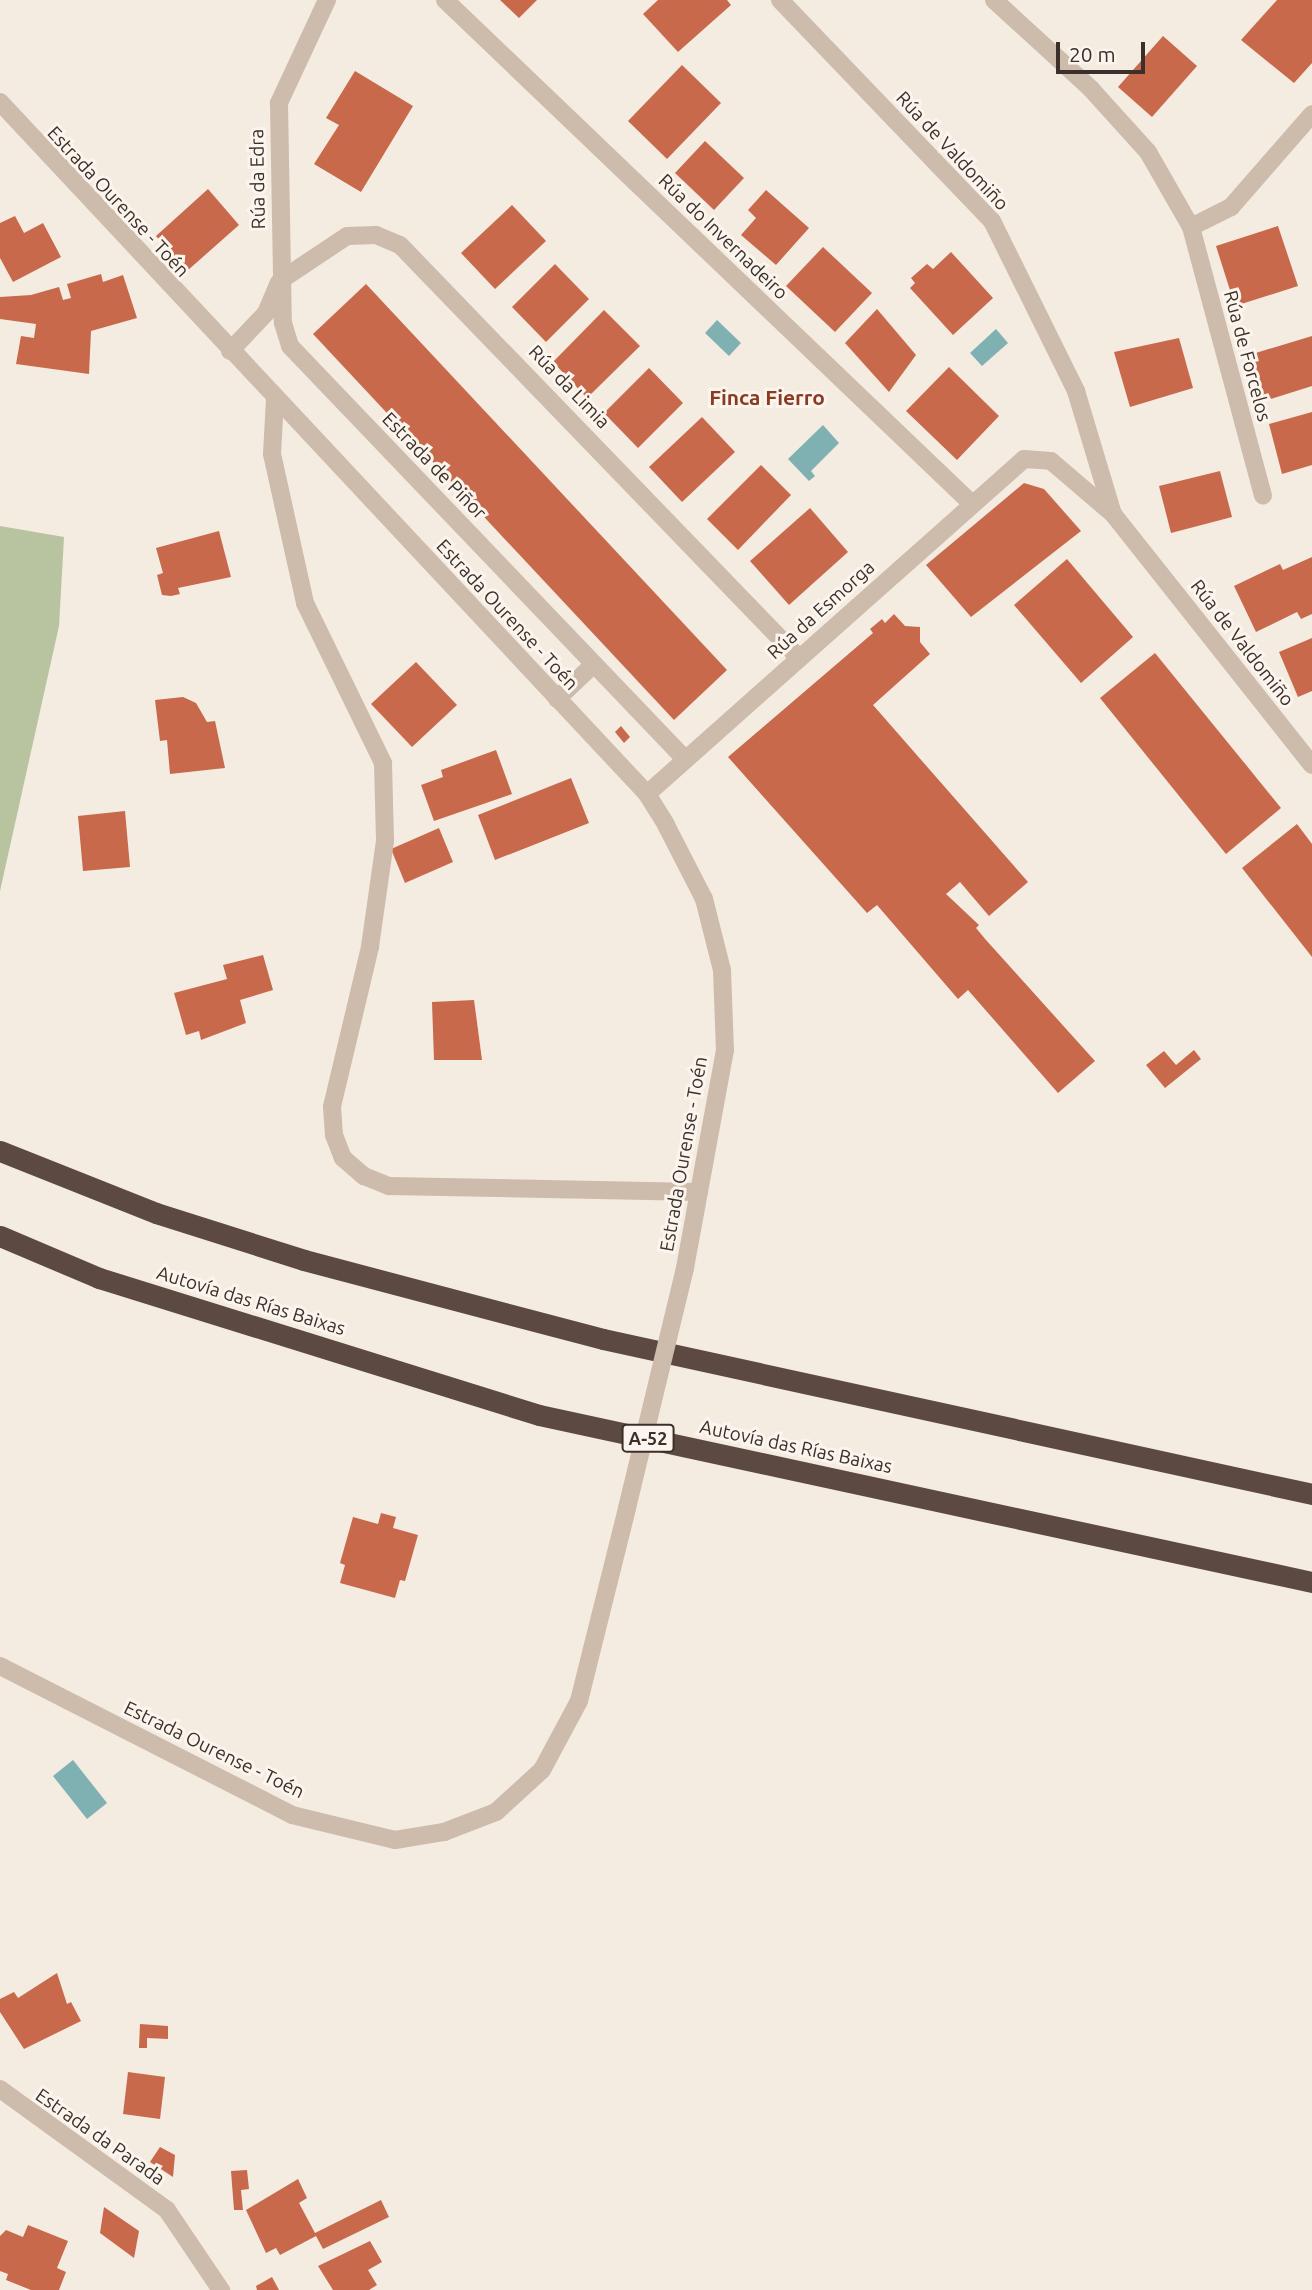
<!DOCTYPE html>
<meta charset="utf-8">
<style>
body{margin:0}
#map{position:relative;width:1312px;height:2290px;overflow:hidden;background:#f4ebe1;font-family:Ubuntu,sans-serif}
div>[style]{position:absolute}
.green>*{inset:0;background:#b8c4a0}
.water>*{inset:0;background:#7fb0b2}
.building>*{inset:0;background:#c8694b}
.minor>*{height:18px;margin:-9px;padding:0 9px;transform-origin:9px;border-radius:9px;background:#cdbbac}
.highway>*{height:21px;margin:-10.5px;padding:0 10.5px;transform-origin:10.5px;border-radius:10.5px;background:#5c4a42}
.minor-bridge>*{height:18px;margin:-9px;padding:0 9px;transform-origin:9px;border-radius:9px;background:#cdbbac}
span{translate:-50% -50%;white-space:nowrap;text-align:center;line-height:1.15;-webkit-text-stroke:6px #fbf5ee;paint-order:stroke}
.shield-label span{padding:2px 5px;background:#fbf5ee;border:2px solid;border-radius:5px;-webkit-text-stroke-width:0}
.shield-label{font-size:18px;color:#3b302b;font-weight:700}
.street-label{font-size:19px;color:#3b302b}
.neighbourhood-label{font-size:21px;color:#8c3b22;font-weight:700}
.scale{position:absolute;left:1056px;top:42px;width:89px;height:32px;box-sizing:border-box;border:4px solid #3b302b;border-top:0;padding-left:9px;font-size:21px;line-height:24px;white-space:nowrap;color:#3b302b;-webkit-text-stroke:5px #fbf5ee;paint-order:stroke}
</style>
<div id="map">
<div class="green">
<div style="clip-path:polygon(0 526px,64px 537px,59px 626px,0 891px)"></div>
</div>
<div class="water">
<div style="clip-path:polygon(717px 320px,741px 343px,729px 356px,705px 333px)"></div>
<div style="clip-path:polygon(996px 329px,1008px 343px,982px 366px,970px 353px)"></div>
<div style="clip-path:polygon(823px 425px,839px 443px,811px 471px,815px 476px,809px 481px,788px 459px)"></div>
<div style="clip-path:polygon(73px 1760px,107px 1803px,87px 1819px,53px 1776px)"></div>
</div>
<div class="building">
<div style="clip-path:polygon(500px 0,537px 0,519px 18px)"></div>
<div style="clip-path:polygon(658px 0,727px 0,731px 5px,678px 52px,643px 14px)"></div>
<div style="clip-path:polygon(1277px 0,1312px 0,1312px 63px,1294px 83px,1241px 40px)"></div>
<div style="clip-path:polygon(1163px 36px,1197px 66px,1152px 117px,1118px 87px)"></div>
<div style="clip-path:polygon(682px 65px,721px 103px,667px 159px,628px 121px)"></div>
<div style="clip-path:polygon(355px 71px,413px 106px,361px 192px,314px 164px,339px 125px,326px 118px)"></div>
<div style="clip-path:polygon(705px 141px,744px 178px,714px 210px,675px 173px)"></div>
<div style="clip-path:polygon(208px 189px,239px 225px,187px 271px,156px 236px)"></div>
<div style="clip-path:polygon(766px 190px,809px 228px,776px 265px,741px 235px,756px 218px,748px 210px)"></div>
<div style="clip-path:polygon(512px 205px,546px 241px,495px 289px,461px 253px)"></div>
<div style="clip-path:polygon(15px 216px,24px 233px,43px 223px,61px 257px,13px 282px,0 258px,0 223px)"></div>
<div style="clip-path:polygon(1278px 226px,1298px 286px,1235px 306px,1216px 246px)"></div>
<div style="clip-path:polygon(823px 247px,872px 293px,835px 332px,786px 286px)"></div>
<div style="clip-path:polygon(951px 252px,993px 298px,953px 335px,910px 288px,915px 283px,911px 278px,927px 264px,933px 269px)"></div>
<div style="clip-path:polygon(555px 264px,589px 299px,546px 342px,512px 307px)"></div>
<div style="clip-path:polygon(101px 274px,103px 282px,123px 275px,137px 318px,91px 331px,89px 374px,16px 364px,21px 336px,34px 338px,36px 324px,0 319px,0 297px,31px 295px,59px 287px,63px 300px,71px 298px,67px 284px)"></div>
<div style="clip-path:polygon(366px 284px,727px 670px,674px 720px,313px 334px)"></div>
<div style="clip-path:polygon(877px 309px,916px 355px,889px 392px,845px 343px)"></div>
<div style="clip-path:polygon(604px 310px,640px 346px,587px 398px,553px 362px)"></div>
<div style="clip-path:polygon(1312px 336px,1312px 386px,1264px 401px,1249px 355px)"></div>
<div style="clip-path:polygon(1179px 338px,1193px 388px,1130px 407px,1114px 352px)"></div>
<div style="clip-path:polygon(949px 367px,999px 416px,957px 460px,906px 411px)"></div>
<div style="clip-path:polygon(649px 368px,683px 403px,638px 448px,604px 413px)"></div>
<div style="clip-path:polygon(1312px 412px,1312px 465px,1282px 474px,1269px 424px)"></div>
<div style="clip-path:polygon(702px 417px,735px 452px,682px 502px,649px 467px)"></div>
<div style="clip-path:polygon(761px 465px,791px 495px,738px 550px,707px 519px)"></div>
<div style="clip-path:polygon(1220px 471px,1232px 517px,1171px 533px,1159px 486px)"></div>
<div style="clip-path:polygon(1024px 483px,1044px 489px,1081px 531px,971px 617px,926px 565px)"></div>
<div style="clip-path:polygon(810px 508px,848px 552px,789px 605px,750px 561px)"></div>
<div style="clip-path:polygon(219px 531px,231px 577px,178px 588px,180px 594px,171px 596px,162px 595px,157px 575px,163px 573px,156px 548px)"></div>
<div style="clip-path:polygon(1312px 557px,1312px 614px,1301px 619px,1297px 612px,1256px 632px,1234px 586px,1280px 564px,1283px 570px)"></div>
<div style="clip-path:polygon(1067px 559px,1133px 637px,1081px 683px,1014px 605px)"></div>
<div style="clip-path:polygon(894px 614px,905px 626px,920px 627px,920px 642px,930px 654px,873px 705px,1028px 882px,989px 916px,960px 882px,946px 894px,979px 925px,976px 928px,986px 940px,1095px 1061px,1058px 1093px,968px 990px,958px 999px,877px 905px,867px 913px,728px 757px,873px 633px,870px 629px,882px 619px,885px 623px)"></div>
<div style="clip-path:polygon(1312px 638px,1312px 691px,1298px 697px,1279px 652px)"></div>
<div style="clip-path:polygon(1155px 653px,1281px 808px,1226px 854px,1100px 698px)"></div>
<div style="clip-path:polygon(416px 662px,457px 705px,412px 747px,371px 704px)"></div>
<div style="clip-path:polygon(183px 697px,196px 703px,207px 722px,215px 721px,225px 768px,170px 774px,167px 740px,160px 741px,155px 700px)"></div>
<div style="clip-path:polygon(621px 726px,630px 737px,624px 743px,615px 732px)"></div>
<div style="clip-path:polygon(496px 750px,512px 794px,434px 821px,421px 785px,443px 777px,441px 770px)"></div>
<div style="clip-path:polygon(571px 778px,589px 823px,495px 860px,478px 815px)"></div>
<div style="clip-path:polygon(125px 811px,130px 867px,83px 871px,78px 816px)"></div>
<div style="clip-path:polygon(1297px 824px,1312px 844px,1312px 957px,1242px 868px)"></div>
<div style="clip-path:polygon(439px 828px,453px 862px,405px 883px,391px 849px)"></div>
<div style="clip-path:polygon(263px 955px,273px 990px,240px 1000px,246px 1023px,201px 1040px,199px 1031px,186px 1035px,174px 993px,227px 979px,223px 965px)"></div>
<div style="clip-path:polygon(474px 1000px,482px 1060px,434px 1060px,432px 1002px)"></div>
<div style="clip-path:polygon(1194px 1050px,1201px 1059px,1165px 1088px,1146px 1065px,1164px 1051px,1176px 1065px)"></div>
<div style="clip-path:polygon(381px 1513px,396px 1517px,393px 1528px,418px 1535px,405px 1581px,400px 1580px,395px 1598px,340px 1583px,345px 1565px,340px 1563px,353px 1517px,378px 1524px)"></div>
<div style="clip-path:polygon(57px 1973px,67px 2004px,71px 2002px,81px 2021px,24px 2049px,0 2012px,0 1999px,14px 1992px,18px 1998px)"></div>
<div style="clip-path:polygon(140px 2024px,168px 2026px,168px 2039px,147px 2038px,147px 2048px,139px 2048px)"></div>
<div style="clip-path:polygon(128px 2072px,165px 2077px,160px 2119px,123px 2114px)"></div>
<div style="clip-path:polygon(160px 2147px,175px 2155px,173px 2177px,150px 2162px)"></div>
<div style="clip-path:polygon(247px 2170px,249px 2189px,241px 2190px,243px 2210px,234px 2210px,231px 2171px)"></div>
<div style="clip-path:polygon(298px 2179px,307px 2198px,299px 2203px,315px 2233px,381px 2200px,389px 2217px,323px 2249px,316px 2236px,280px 2255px,276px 2248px,266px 2253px,246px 2210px)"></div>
<div style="clip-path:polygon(104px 2207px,139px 2231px,134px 2258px,100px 2233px)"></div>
<div style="clip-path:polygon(28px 2225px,68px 2241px,57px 2268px,66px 2272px,59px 2290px,31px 2290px,6px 2280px,8px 2274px,0 2271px,0 2236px,6px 2230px,23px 2237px)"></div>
<div style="clip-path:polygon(370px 2241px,382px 2262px,368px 2270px,377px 2285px,369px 2290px,333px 2290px,318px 2266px)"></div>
<div style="clip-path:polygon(272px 2277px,279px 2290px,257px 2290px,256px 2286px)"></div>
</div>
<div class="minor">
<div style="left:327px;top:0;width:114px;rotate:115deg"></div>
<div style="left:279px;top:103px;width:220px;rotate:89deg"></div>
<div style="left:283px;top:323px;width:24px;rotate:73deg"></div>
<div style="left:290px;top:346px;width:571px;rotate:46.28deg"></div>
<div style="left:445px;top:0;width:729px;rotate:43.72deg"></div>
<div style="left:780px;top:0;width:306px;rotate:46.2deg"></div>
<div style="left:992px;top:221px;width:190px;rotate:63.7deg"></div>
<div style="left:1076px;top:391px;width:128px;rotate:73.3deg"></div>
<div style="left:994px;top:0;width:132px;rotate:42.5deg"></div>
<div style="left:1091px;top:89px;width:85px;rotate:47.9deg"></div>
<div style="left:1148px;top:152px;width:86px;rotate:60.2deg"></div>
<div style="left:1191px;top:227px;width:278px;rotate:75deg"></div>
<div style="left:0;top:102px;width:947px;rotate:46.92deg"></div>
<div style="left:647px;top:794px;width:36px;rotate:58deg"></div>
<div style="left:666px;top:825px;width:83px;rotate:62.8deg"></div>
<div style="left:704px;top:899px;width:73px;rotate:75.8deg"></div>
<div style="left:722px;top:970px;width:80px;rotate:87.9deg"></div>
<div style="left:725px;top:1050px;width:223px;rotate:100.4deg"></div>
<div style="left:1191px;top:227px;width:45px;rotate:-26.6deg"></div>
<div style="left:1231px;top:207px;width:123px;rotate:-48.9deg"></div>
<div style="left:281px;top:280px;width:79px;rotate:-33.7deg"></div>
<div style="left:347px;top:236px;width:29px;rotate:-2deg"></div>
<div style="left:376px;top:235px;width:26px;rotate:23deg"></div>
<div style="left:400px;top:245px;width:574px;rotate:45.99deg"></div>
<div style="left:230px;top:351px;width:52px;rotate:-46.5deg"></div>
<div style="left:266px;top:313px;width:33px;rotate:-67deg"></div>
<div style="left:275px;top:399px;width:55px;rotate:93.1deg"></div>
<div style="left:272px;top:454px;width:153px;rotate:77.5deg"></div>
<div style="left:305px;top:603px;width:178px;rotate:64deg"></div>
<div style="left:383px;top:763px;width:78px;rotate:88.5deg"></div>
<div style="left:385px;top:841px;width:107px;rotate:98.1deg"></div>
<div style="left:370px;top:947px;width:164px;rotate:103.4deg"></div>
<div style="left:332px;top:1107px;width:28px;rotate:86deg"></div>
<div style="left:334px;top:1135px;width:25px;rotate:69deg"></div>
<div style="left:343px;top:1158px;width:28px;rotate:41deg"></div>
<div style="left:364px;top:1176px;width:27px;rotate:22deg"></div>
<div style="left:389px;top:1186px;width:310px;rotate:1.1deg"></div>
<div style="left:557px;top:699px;width:51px;rotate:-43.4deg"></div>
<div style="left:647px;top:794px;width:504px;rotate:-41.62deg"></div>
<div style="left:1024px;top:459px;width:27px;rotate:4deg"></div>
<div style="left:1051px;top:461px;width:82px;rotate:40.5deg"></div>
<div style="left:1113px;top:514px;width:320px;rotate:51.6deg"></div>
<div style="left:0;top:1666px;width:328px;rotate:27deg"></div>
<div style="left:292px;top:1815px;width:106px;rotate:13.6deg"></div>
<div style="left:395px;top:1840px;width:50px;rotate:-9.3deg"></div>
<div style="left:444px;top:1832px;width:56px;rotate:-21deg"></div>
<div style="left:496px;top:1812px;width:62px;rotate:-42.4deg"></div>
<div style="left:542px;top:1770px;width:78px;rotate:-61.8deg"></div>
<div style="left:579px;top:1701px;width:199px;rotate:-76deg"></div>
<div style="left:0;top:2089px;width:206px;rotate:35.9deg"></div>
<div style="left:167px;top:2210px;width:97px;rotate:56deg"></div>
</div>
<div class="highway">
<div style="left:0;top:1151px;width:168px;rotate:21.7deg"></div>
<div style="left:156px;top:1213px;width:155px;rotate:17.6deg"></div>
<div style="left:304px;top:1260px;width:309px;rotate:14.8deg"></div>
<div style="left:603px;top:1339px;width:726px;rotate:12.33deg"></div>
<div style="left:0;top:1236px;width:108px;rotate:23deg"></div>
<div style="left:99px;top:1278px;width:461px;rotate:17.3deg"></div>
<div style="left:539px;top:1415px;width:791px;rotate:12.19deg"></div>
</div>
<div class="minor-bridge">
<div style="left:627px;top:1508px;width:246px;rotate:-76.4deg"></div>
</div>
<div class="shield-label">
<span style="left:648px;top:1438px">A-52</span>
</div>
<div class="street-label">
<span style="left:952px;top:151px;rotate:47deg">Rúa de Valdomiño</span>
<span style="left:258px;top:179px;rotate:-91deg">Rúa da Edra</span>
<span style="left:118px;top:202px;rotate:47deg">Estrada Ourense - Toén</span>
<span style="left:723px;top:237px;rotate:44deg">Rúa do Invernadeiro</span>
<span style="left:1247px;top:356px;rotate:75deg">Rúa de Forcelos</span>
<span style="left:569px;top:387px;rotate:46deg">Rúa da Limia</span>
<span style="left:434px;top:466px;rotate:46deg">Estrada de Piñor</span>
<span style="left:821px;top:610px;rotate:-42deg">Rúa da Esmorga</span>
<span style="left:507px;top:615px;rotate:47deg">Estrada Ourense - Toén</span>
<span style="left:1242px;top:643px;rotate:52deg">Rúa de Valdomiño</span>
<span style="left:684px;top:1154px;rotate:-80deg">Estrada Ourense - Toén</span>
<span style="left:251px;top:1301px;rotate:17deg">Autovía das Rías Baixas</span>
<span style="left:796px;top:1447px;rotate:12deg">Autovía das Rías Baixas</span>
<span style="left:214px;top:1750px;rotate:26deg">Estrada Ourense - Toén</span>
<span style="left:100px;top:2137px;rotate:35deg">Estrada da Parada</span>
</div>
<div class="neighbourhood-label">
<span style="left:767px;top:397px">Finca Fierro</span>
</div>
<div class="scale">20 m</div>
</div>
